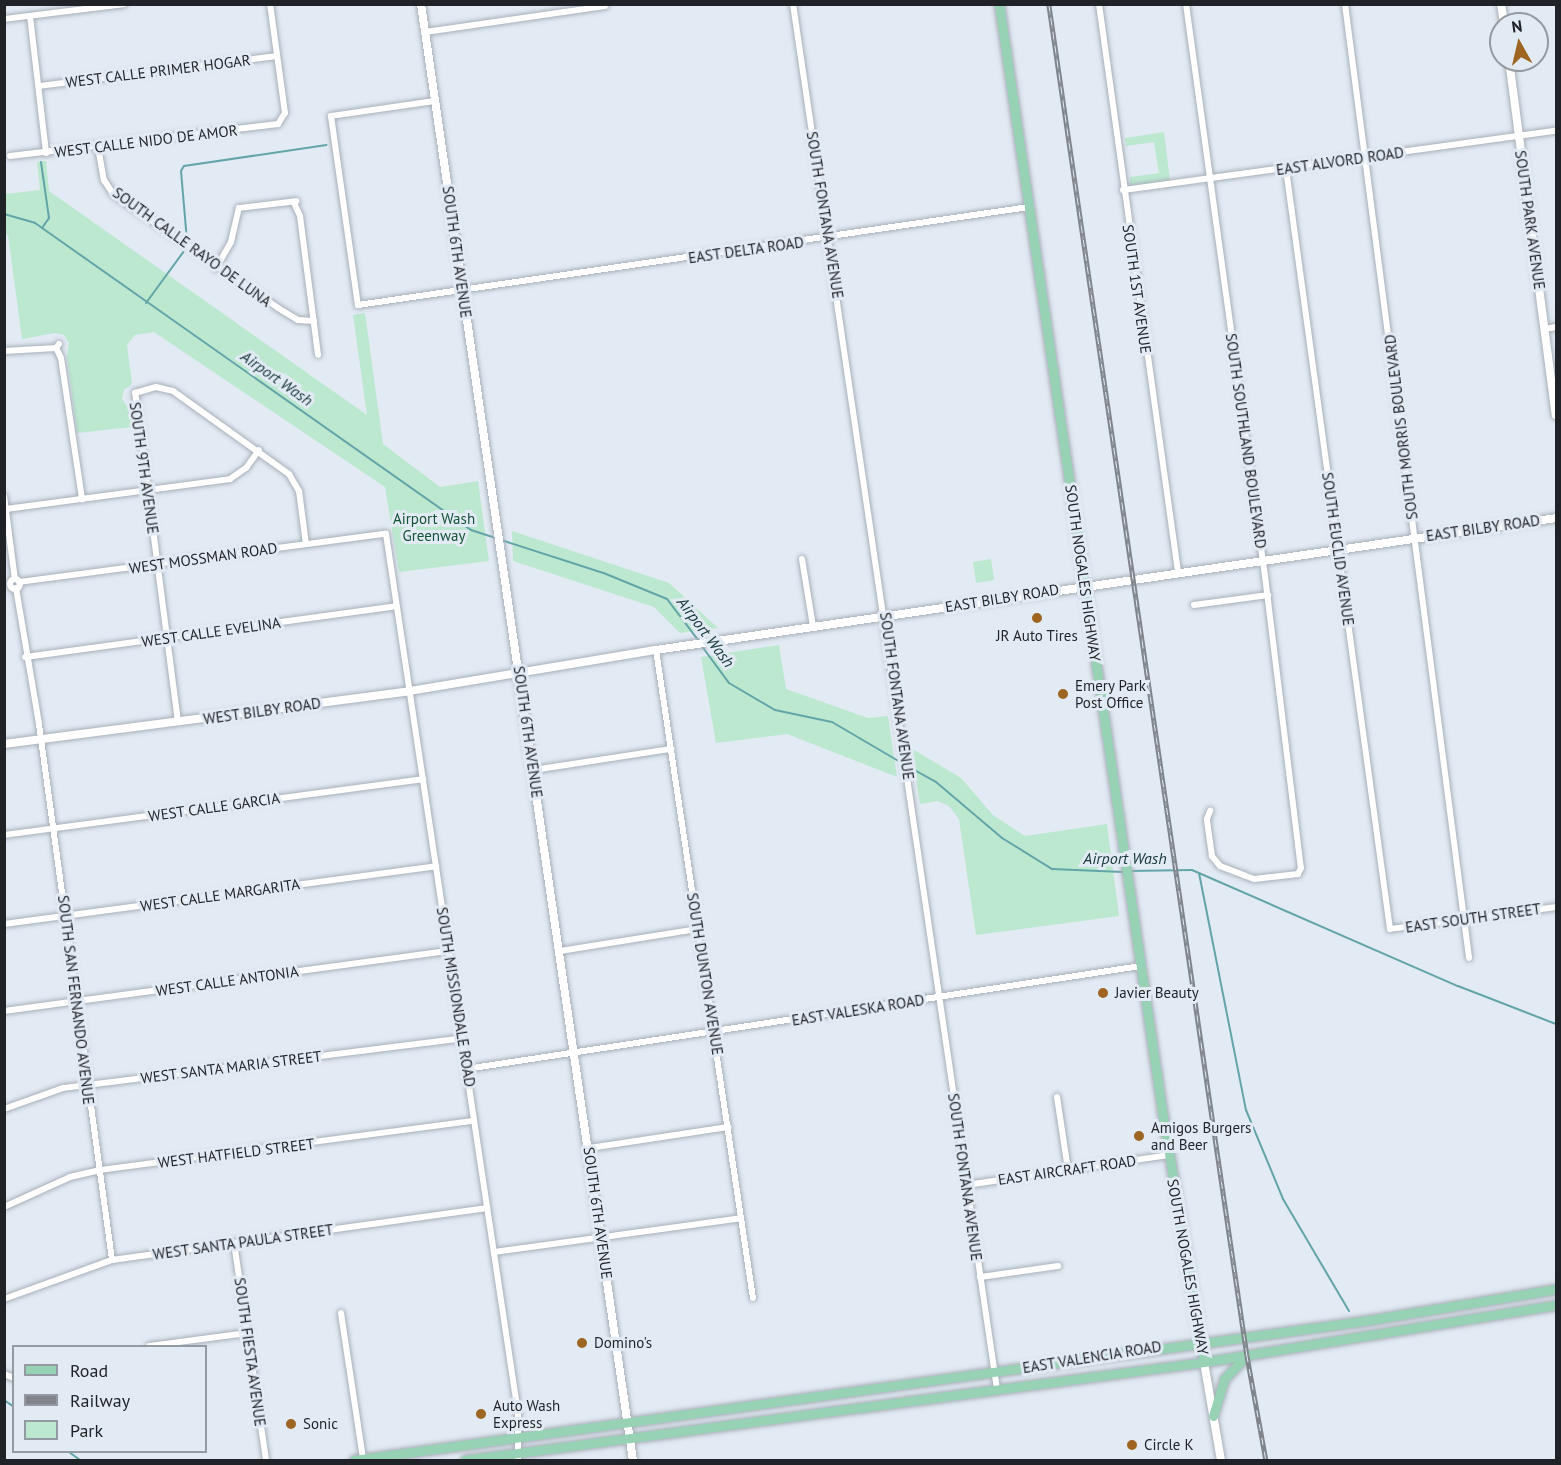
<!DOCTYPE html>
<style>
body{margin:0}
#map{position:relative;width:1561px;height:1465px;overflow:hidden;background:#e2eaf4;font-family:"PT Sans",sans-serif}
div>[style]{position:absolute}
.green>*{inset:0;background:#bce8d0}
.stream>*{height:2px;margin:-1px;padding:0 1px;transform-origin:1px;border-radius:1px;background:#63a5a7}
.roads{filter:drop-shadow(0 0 2px #a8b0b9) drop-shadow(0 0 2px #a8b0b9)}
.street>*{height:6px;margin:-3px;padding:0 3px;transform-origin:3px;border-radius:3px;background:#fff}
.street>.ring{margin:-3px;padding:0;box-sizing:content-box;background:none;border:6px solid #fff;border-radius:50%}
.secondary>*{height:8px;margin:-4px;padding:0 4px;transform-origin:4px;border-radius:4px;background:#fff}
.primary>*{height:9px;margin:-4.5px;padding:0 4.5px;transform-origin:4.5px;border-radius:4.5px;background:#98d2b5}
.rail>*{height:4.5px;margin-top:-2.25px;transform-origin:0;background:repeating-linear-gradient(90deg,#e2eaf4 0 7px,#80858c 0 14px);box-sizing:border-box;border-block:2px solid #80858c}
.dots>*{width:16px;height:16px;translate:-50% -50%;box-sizing:border-box;border:3px solid #e2eaf4;border-radius:50%}
span{translate:-50% -50%;white-space:nowrap;text-align:center;line-height:1.15;-webkit-text-stroke:6px #e2eaf4;paint-order:stroke}
.street-label{font-size:15px;color:#1f2226}
.park-label{font-size:15px;color:#135237}
.poi-label{font-size:15px;color:#1f2226}
.left{translate:0 -50%;text-align:left}
.water-label{font-size:16px;color:#17393a;font-style:italic}
.frame{position:absolute;inset:0;border:6px solid #1f2226;pointer-events:none}
.legend{position:absolute;left:12px;top:1345px;width:195px;height:108px;box-sizing:border-box;background:#e2eaf4;border:2px solid #949aa2;margin:0;padding:8px 10px;list-style:none;font-size:18px;color:#1f2226}
.legend li{display:flex;align-items:center;gap:12px;height:30px}
.legend b{width:30px;border:2px solid #949aa2}
.north{position:absolute;left:1489px;top:12px;width:60px;height:60px;box-sizing:border-box;background:#e2eaf4;border:2px solid #949aa2;border-radius:50%;rotate:352deg;font-size:16px;font-weight:700;line-height:24px;text-align:center;color:#1f2226}
.north::after{content:'';display:block;margin:auto;width:21px;height:27px;background:#9d6521;clip-path:polygon(50% 0,100% 100%,50% 72%,0 100%)}
</style>
<div id="map">
<div class="green">
<div style="clip-path:polygon(1164px 132px,1170px 181px,1130px 187px,1130px 177px,1159px 173px,1154px 142px,1126px 146px,1125px 138px)"></div>
<div style="clip-path:polygon(46px 161px,49px 191px,367px 415px,353px 315px,365px 313px,383px 444px,440px 487px,478px 481px,489px 561px,399px 572px,385px 487px,154px 332px,135px 335px,127px 345px,132px 384px,124px 390px,122px 399px,130px 410px,132px 427px,77px 433px,67px 357px,69px 343px,64px 335px,55px 333px,22px 339px,8px 235px,5px 235px,5px 194px,40px 190px,37px 162px)"></div>
<div style="clip-path:polygon(512px 531px,669px 583px,718px 628px,680px 633px,654px 607px,513px 561px)"></div>
<div style="clip-path:polygon(991px 559px,994px 580px,976px 583px,973px 562px)"></div>
<div style="clip-path:polygon(779px 645px,786px 689px,868px 718px,888px 716px,897px 777px,787px 734px,716px 743px,701px 657px)"></div>
<div style="clip-path:polygon(911px 748px,961px 778px,993px 815px,1025px 836px,1107px 824px,1119px 916px,976px 935px,959px 819px,949px 806px,937px 801px,920px 804px)"></div>
</div>
<div class="stream">
<div style="left:41px;top:162px;width:57px;rotate:81.9deg"></div>
<div style="left:49px;top:218px;width:12px;rotate:125deg"></div>
<div style="left:4px;top:214px;width:32px;rotate:16deg"></div>
<div style="left:35px;top:223px;width:533px;rotate:35.15deg"></div>
<div style="left:471px;top:530px;width:25px;rotate:18deg"></div>
<div style="left:187px;top:241px;width:70px;rotate:-94.9deg"></div>
<div style="left:181px;top:171px;width:6px;rotate:-59deg"></div>
<div style="left:184px;top:166px;width:144px;rotate:-8.4deg"></div>
<div style="left:146px;top:303px;width:64px;rotate:-53.8deg"></div>
<div style="left:501px;top:540px;width:110px;rotate:17.9deg"></div>
<div style="left:606px;top:574px;width:66px;rotate:22.3deg"></div>
<div style="left:667px;top:599px;width:51px;rotate:52.9deg"></div>
<div style="left:701px;top:645px;width:47px;rotate:53.6deg"></div>
<div style="left:729px;top:683px;width:53px;rotate:30.4deg"></div>
<div style="left:775px;top:710px;width:58px;rotate:11.9deg"></div>
<div style="left:832px;top:722px;width:81px;rotate:30.4deg"></div>
<div style="left:907px;top:766px;width:33px;rotate:29deg"></div>
<div style="left:936px;top:782px;width:87px;rotate:40.3deg"></div>
<div style="left:1002px;top:838px;width:59px;rotate:31.8deg"></div>
<div style="left:1052px;top:869px;width:71px;rotate:2.4deg"></div>
<div style="left:1129px;top:871px;width:63px;rotate:-0.9deg"></div>
<div style="left:1192px;top:870px;width:290px;rotate:23.6deg"></div>
<div style="left:1458px;top:986px;width:105px;rotate:21.2deg"></div>
<div style="left:1199px;top:873px;width:242px;rotate:78.8deg"></div>
<div style="left:1246px;top:1110px;width:96px;rotate:67.4deg"></div>
<div style="left:1283px;top:1199px;width:130px;rotate:59.5deg"></div>
<div style="left:4px;top:1400px;width:12px;rotate:35deg"></div>
<div style="left:69px;top:1452px;width:14px;rotate:36deg"></div>
</div>
<div class="roads">
<div class="street">
<div style="left:793px;top:4px;width:1399px;rotate:81.62deg"></div>
<div style="left:1099px;top:4px;width:573px;rotate:82.08deg"></div>
<div style="left:1186px;top:4px;width:577px;rotate:82.14deg"></div>
<div style="left:1265px;top:576px;width:294px;rotate:83deg"></div>
<div style="left:1301px;top:868px;width:7px;rotate:117deg"></div>
<div style="left:1298px;top:874px;width:44px;rotate:173.5deg"></div>
<div style="left:1254px;top:879px;width:36px;rotate:-159deg"></div>
<div style="left:1220px;top:866px;width:13px;rotate:-129deg"></div>
<div style="left:1212px;top:856px;width:37px;rotate:-98deg"></div>
<div style="left:1207px;top:819px;width:9px;rotate:-69deg"></div>
<div style="left:1345px;top:4px;width:962px;rotate:82.59deg"></div>
<div style="left:30px;top:16px;width:138px;rotate:83.3deg"></div>
<div style="left:4px;top:19px;width:121px;rotate:-7.1deg"></div>
<div style="left:425px;top:32px;width:182px;rotate:-8.2deg"></div>
<div style="left:39px;top:86px;width:239px;rotate:-7.2deg"></div>
<div style="left:435px;top:101px;width:105px;rotate:171.8deg"></div>
<div style="left:331px;top:116px;width:191px;rotate:81.9deg"></div>
<div style="left:358px;top:305px;width:678px;rotate:-8.31deg"></div>
<div style="left:98px;top:147px;width:34px;rotate:80deg"></div>
<div style="left:104px;top:180px;width:17px;rotate:57deg"></div>
<div style="left:113px;top:194px;width:201px;rotate:34.6deg"></div>
<div style="left:278px;top:308px;width:23px;rotate:31deg"></div>
<div style="left:298px;top:320px;width:16px;rotate:4deg"></div>
<div style="left:10px;top:156px;width:270px;rotate:-6.8deg"></div>
<div style="left:278px;top:124px;width:13px;rotate:-58deg"></div>
<div style="left:285px;top:113px;width:110px;rotate:-97.8deg"></div>
<div style="left:1286px;top:169px;width:767px;rotate:82.21deg"></div>
<div style="left:1390px;top:929px;width:167px;rotate:-7.5deg"></div>
<div style="left:1123px;top:190px;width:437px;rotate:-7.8deg"></div>
<div style="left:294px;top:203px;width:14px;rotate:65deg"></div>
<div style="left:300px;top:216px;width:140px;rotate:82.6deg"></div>
<div style="left:216px;top:268px;width:30px;rotate:-60deg"></div>
<div style="left:231px;top:242px;width:35px;rotate:-77deg"></div>
<div style="left:239px;top:208px;width:58px;rotate:-6.9deg"></div>
<div style="left:1545px;top:329px;width:11px;rotate:-10deg"></div>
<div style="left:56px;top:348px;width:11px;rotate:63deg"></div>
<div style="left:61px;top:358px;width:143px;rotate:81.5deg"></div>
<div style="left:4px;top:351px;width:52px;rotate:-3.3deg"></div>
<div style="left:56px;top:348px;width:5px;rotate:-53deg"></div>
<div style="left:4px;top:496px;width:84px;rotate:82.5deg"></div>
<div style="left:6px;top:509px;width:226px;rotate:-7.6deg"></div>
<div style="left:230px;top:479px;width:19px;rotate:-35deg"></div>
<div style="left:246px;top:468px;width:22px;rotate:-54deg"></div>
<div style="left:802px;top:559px;width:68px;rotate:80.7deg"></div>
<div class="ring" style="left:10px;top:579px;width:4px;height:4px"></div>
<div style="left:19px;top:582px;width:370px;rotate:-7.5deg"></div>
<div style="left:386px;top:534px;width:889px;rotate:81.46deg"></div>
<div style="left:518px;top:1413px;width:47px;rotate:90deg"></div>
<div style="left:16px;top:588px;width:138px;rotate:80.4deg"></div>
<div style="left:39px;top:724px;width:541px;rotate:82.24deg"></div>
<div style="left:1194px;top:605px;width:75px;rotate:-7.7deg"></div>
<div style="left:656px;top:650px;width:655px;rotate:81.49deg"></div>
<div style="left:25px;top:657px;width:375px;rotate:-7.8deg"></div>
<div style="left:178px;top:722px;width:332px;rotate:-97.4deg"></div>
<div style="left:135px;top:393px;width:22px;rotate:-16deg"></div>
<div style="left:156px;top:387px;width:17px;rotate:13deg"></div>
<div style="left:173px;top:391px;width:143px;rotate:35.6deg"></div>
<div style="left:289px;top:474px;width:20px;rotate:60deg"></div>
<div style="left:299px;top:491px;width:53px;rotate:82.5deg"></div>
<div style="left:533px;top:770px;width:140px;rotate:-8.7deg"></div>
<div style="left:4px;top:835px;width:423px;rotate:-7.6deg"></div>
<div style="left:4px;top:924px;width:436px;rotate:-7.6deg"></div>
<div style="left:560px;top:951px;width:140px;rotate:-9.1deg"></div>
<div style="left:4px;top:1011px;width:449px;rotate:-7.7deg"></div>
<div style="left:466px;top:1069px;width:683px;rotate:-8.68deg"></div>
<div style="left:1057px;top:1097px;width:74px;rotate:81.4deg"></div>
<div style="left:4px;top:1109px;width:63px;rotate:-19.6deg"></div>
<div style="left:63px;top:1088px;width:402px;rotate:-7.1deg"></div>
<div style="left:589px;top:1148px;width:141px;rotate:-8.6deg"></div>
<div style="left:966px;top:1185px;width:205px;rotate:-8.4deg"></div>
<div style="left:4px;top:1207px;width:72px;rotate:-24.4deg"></div>
<div style="left:70px;top:1177px;width:31px;rotate:-13deg"></div>
<div style="left:100px;top:1170px;width:377px;rotate:-7.5deg"></div>
<div style="left:234px;top:1243px;width:219px;rotate:81.6deg"></div>
<div style="left:494px;top:1252px;width:249px;rotate:-7.8deg"></div>
<div style="left:980px;top:1277px;width:79px;rotate:-8deg"></div>
<div style="left:4px;top:1299px;width:115px;rotate:-19.9deg"></div>
<div style="left:112px;top:1260px;width:379px;rotate:-7.9deg"></div>
<div style="left:341px;top:1313px;width:148px;rotate:81.4deg"></div>
<div style="left:149px;top:1346px;width:100px;rotate:-7.5deg"></div>
<div style="left:4px;top:1374px;width:11px;rotate:22deg"></div>
</div>
<div class="secondary">
<div style="left:421px;top:4px;width:1471px;rotate:81.72deg"></div>
<div style="left:1501px;top:4px;width:20px;rotate:81deg"></div>
<div style="left:1509px;top:60px;width:358px;rotate:82.5deg"></div>
<div style="left:4px;top:744px;width:409px;rotate:-7.4deg"></div>
<div style="left:410px;top:691px;width:249px;rotate:-9.5deg"></div>
<div style="left:656px;top:650px;width:910px;rotate:-8.34deg"></div>
<div style="left:1204px;top:1362px;width:99px;rotate:80.2deg"></div>
</div>
<div class="primary">
<div style="left:999px;top:4px;width:1125px;rotate:81.62deg"></div>
<div style="left:1163px;top:1117px;width:248px;rotate:80.5deg"></div>
<div style="left:1213px;top:1416px;width:39px;rotate:-73deg"></div>
<div style="left:1224px;top:1379px;width:33px;rotate:-46deg"></div>
<div style="left:354px;top:1460px;width:1019px;rotate:-7.84deg"></div>
<div style="left:1363px;top:1321px;width:196px;rotate:-9.4deg"></div>
<div style="left:465px;top:1460px;width:745px;rotate:-7.55deg"></div>
<div style="left:1204px;top:1362px;width:357px;rotate:-9.2deg"></div>
</div>
</div>
<div class="rail">
<div style="left:1049px;top:4px;width:1365px;rotate:81.66deg"></div>
<div style="left:1247px;top:1355px;width:107px;rotate:79.7deg"></div>
</div>
<div class="dots">
<div style="left:1037px;top:618px;background:#9d6521"></div>
<div style="left:1063px;top:694px;background:#9d6521"></div>
<div style="left:1103px;top:993px;background:#9d6521"></div>
<div style="left:1139px;top:1136px;background:#9d6521"></div>
<div style="left:582px;top:1343px;background:#9d6521"></div>
<div style="left:481px;top:1414px;background:#9d6521"></div>
<div style="left:291px;top:1424px;background:#9d6521"></div>
<div style="left:1132px;top:1445px;background:#9d6521"></div>
</div>
<div class="street-label">
<span style="left:158px;top:71px;rotate:-7deg">WEST CALLE PRIMER HOGAR</span>
<span style="left:146px;top:141px;rotate:-7deg">WEST CALLE NIDO DE AMOR</span>
<span style="left:1340px;top:161px;rotate:-8deg">EAST ALVORD ROAD</span>
<span style="left:825px;top:215px;rotate:81deg">SOUTH FONTANA AVENUE</span>
<span style="left:1530px;top:220px;rotate:82deg">SOUTH PARK AVENUE</span>
<span style="left:192px;top:247px;rotate:36deg">SOUTH CALLE RAYO DE LUNA</span>
<span style="left:746px;top:250px;rotate:-8deg">EAST DELTA ROAD</span>
<span style="left:457px;top:252px;rotate:82deg">SOUTH 6TH AVENUE</span>
<span style="left:1137px;top:289px;rotate:82deg">SOUTH 1ST AVENUE</span>
<span style="left:1401px;top:427px;rotate:-97deg">SOUTH MORRIS BOULEVARD</span>
<span style="left:1246px;top:441px;rotate:82deg">SOUTH SOUTHLAND BOULEVARD</span>
<span style="left:144px;top:468px;rotate:82deg">SOUTH 9TH AVENUE</span>
<span style="left:1483px;top:528px;rotate:-8deg">EAST BILBY ROAD</span>
<span style="left:1338px;top:549px;rotate:82deg">SOUTH EUCLID AVENUE</span>
<span style="left:203px;top:558px;rotate:-8deg">WEST MOSSMAN ROAD</span>
<span style="left:1083px;top:573px;rotate:82deg">SOUTH NOGALES HIGHWAY</span>
<span style="left:1002px;top:598px;rotate:-9deg">EAST BILBY ROAD</span>
<span style="left:211px;top:632px;rotate:-8deg">WEST CALLE EVELINA</span>
<span style="left:897px;top:696px;rotate:82deg">SOUTH FONTANA AVENUE</span>
<span style="left:262px;top:711px;rotate:-8deg">WEST BILBY ROAD</span>
<span style="left:528px;top:732px;rotate:82deg">SOUTH 6TH AVENUE</span>
<span style="left:214px;top:807px;rotate:-8deg">WEST CALLE GARCIA</span>
<span style="left:220px;top:895px;rotate:-8deg">WEST CALLE MARGARITA</span>
<span style="left:1473px;top:918px;rotate:-8deg">EAST SOUTH STREET</span>
<span style="left:705px;top:974px;rotate:81deg">SOUTH DUNTON AVENUE</span>
<span style="left:227px;top:981px;rotate:-8deg">WEST CALLE ANTONIA</span>
<span style="left:456px;top:997px;rotate:81deg">SOUTH MISSIONDALE ROAD</span>
<span style="left:76px;top:1000px;rotate:83deg">SOUTH SAN FERNANDO AVENUE</span>
<span style="left:858px;top:1010px;rotate:-9deg">EAST VALESKA ROAD</span>
<span style="left:231px;top:1067px;rotate:-7deg">WEST SANTA MARIA STREET</span>
<span style="left:236px;top:1153px;rotate:-7deg">WEST HATFIELD STREET</span>
<span style="left:1067px;top:1170px;rotate:-8deg">EAST AIRCRAFT ROAD</span>
<span style="left:965px;top:1177px;rotate:82deg">SOUTH FONTANA AVENUE</span>
<span style="left:598px;top:1213px;rotate:82deg">SOUTH 6TH AVENUE</span>
<span style="left:243px;top:1242px;rotate:-8deg">WEST SANTA PAULA STREET</span>
<span style="left:1188px;top:1267px;rotate:80deg">SOUTH NOGALES HIGHWAY</span>
<span style="left:250px;top:1352px;rotate:82deg">SOUTH FIESTA AVENUE</span>
<span style="left:1092px;top:1357px;rotate:-9deg">EAST VALENCIA ROAD</span>
</div>
<div class="park-label">
<span style="left:434px;top:527px">Airport Wash<br>Greenway</span>
</div>
<div class="poi-label">
<span style="left:1037px;top:636px">JR Auto Tires</span>
<span class="left" style="left:1075px;top:694px">Emery Park<br>Post Office</span>
<span class="left" style="left:1115px;top:993px">Javier Beauty</span>
<span class="left" style="left:1151px;top:1136px">Amigos Burgers<br>and Beer</span>
<span class="left" style="left:594px;top:1343px">Domino's</span>
<span class="left" style="left:493px;top:1414px">Auto Wash<br>Express</span>
<span class="left" style="left:303px;top:1424px">Sonic</span>
<span class="left" style="left:1144px;top:1445px">Circle K</span>
</div>
<div class="water-label">
<span style="left:277px;top:378px;rotate:35deg">Airport Wash</span>
<span style="left:706px;top:632px;rotate:53deg">Airport Wash</span>
<span style="left:1125px;top:858px">Airport Wash</span>
</div>
<div class="frame"></div>
<ul class="legend">
<li><b style="height:8px;background:#98d2b5"></b>Road</li>
<li><b style="height:8px;background:#80858c"></b>Railway</li>
<li><b style="height:16px;background:#bce8d0"></b>Park</li>
</ul>
<div class="north">N</div>
</div>
